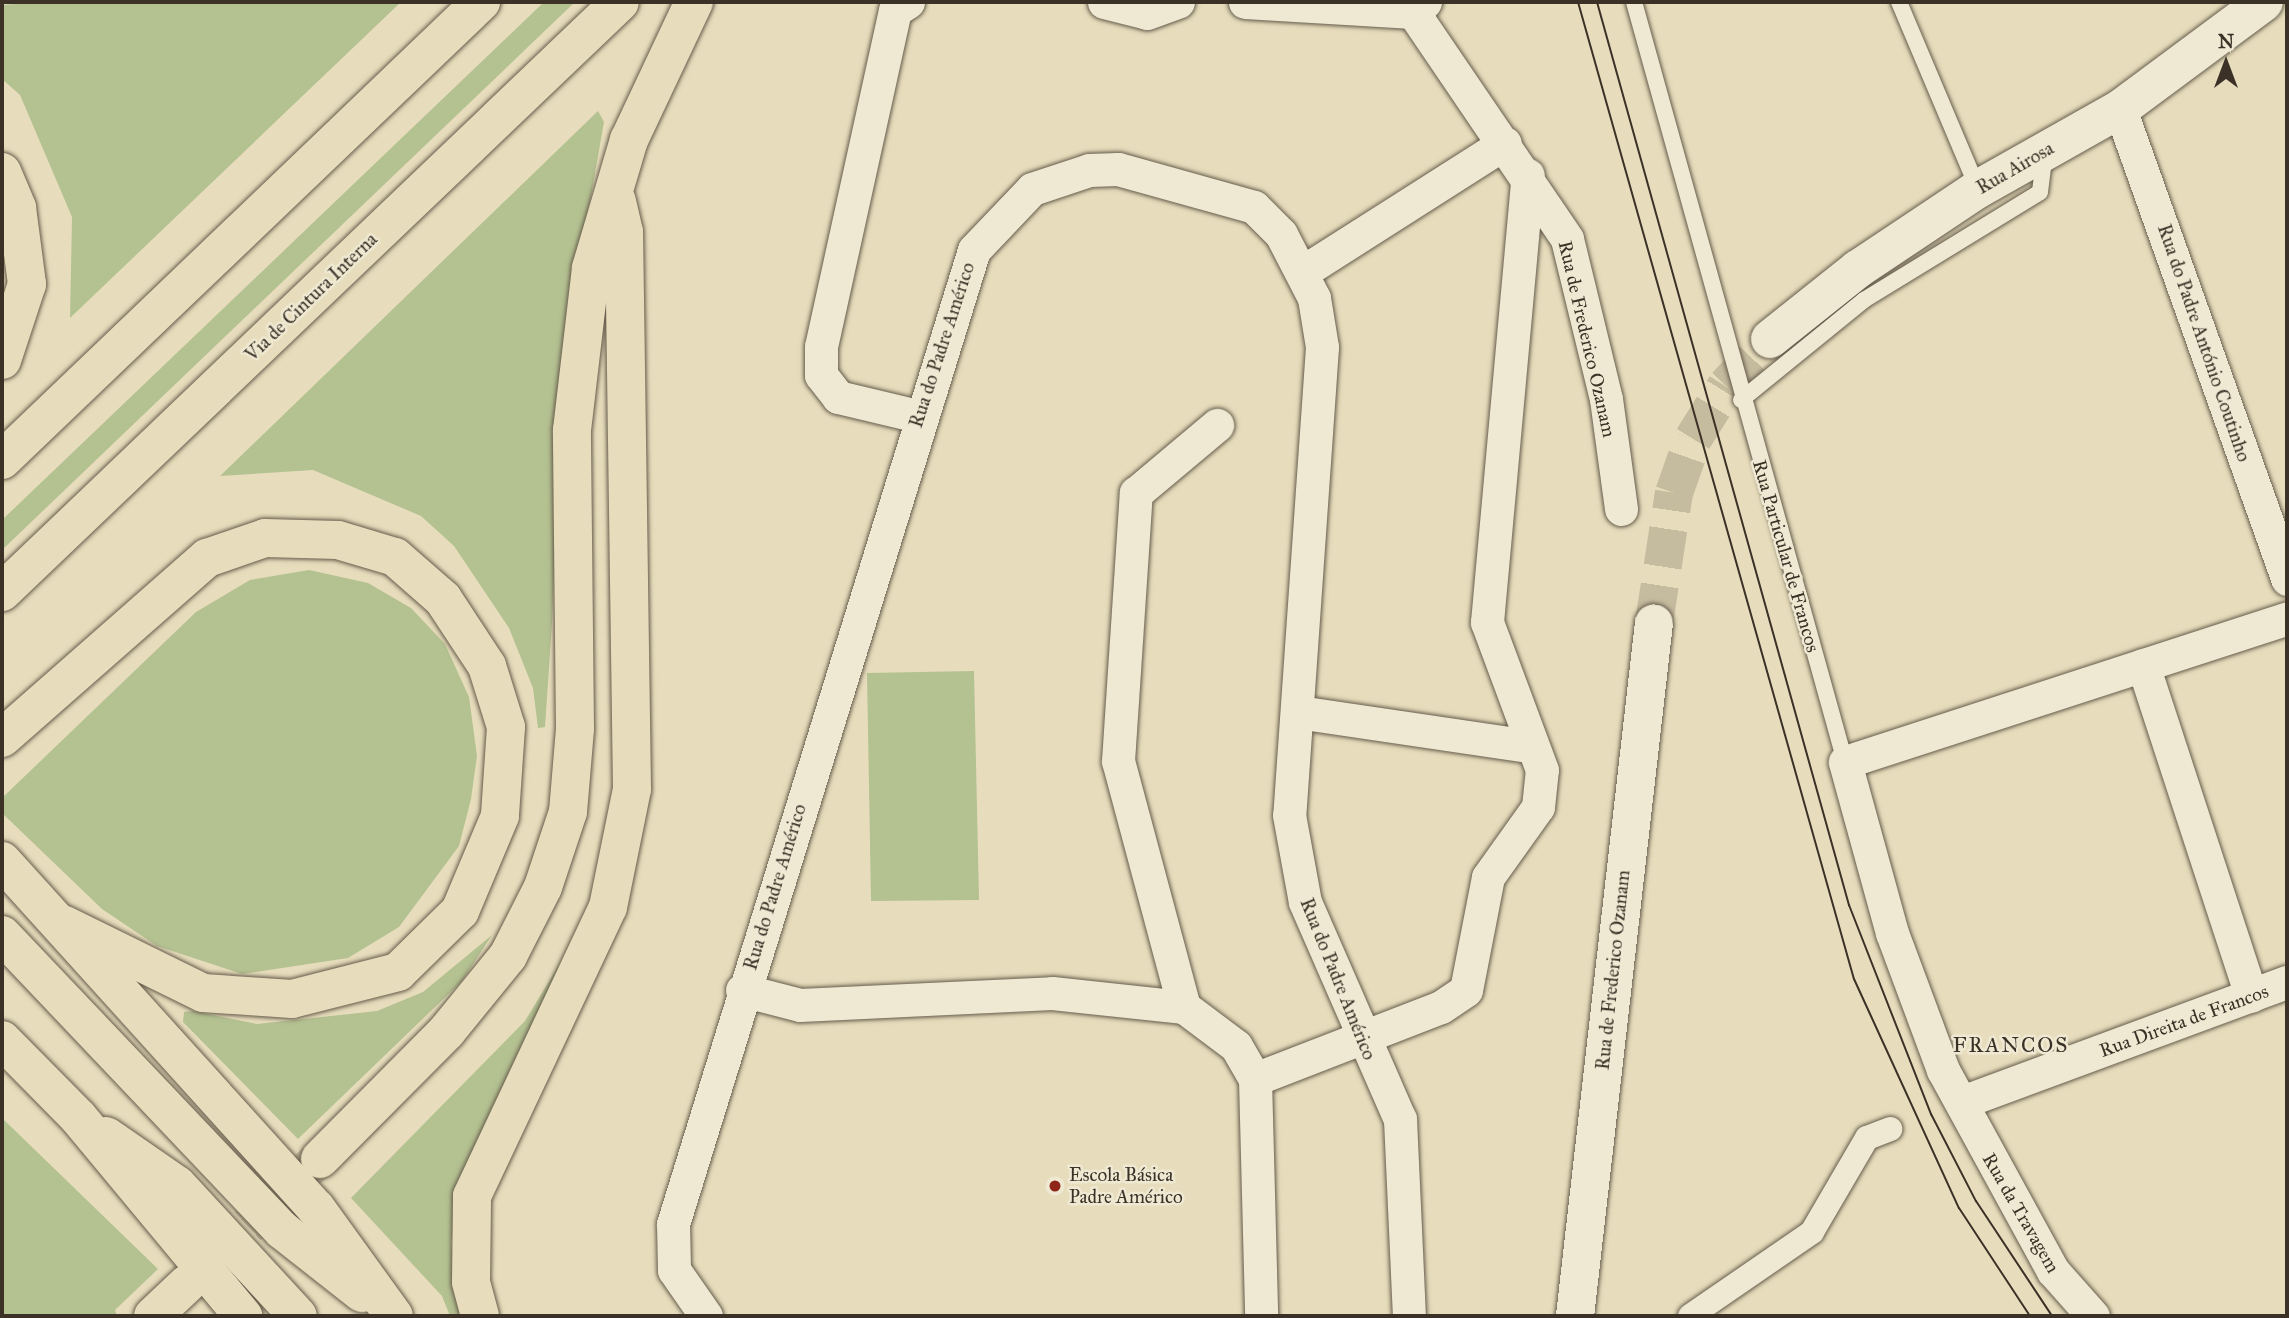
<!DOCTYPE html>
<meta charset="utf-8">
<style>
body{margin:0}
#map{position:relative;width:2289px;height:1318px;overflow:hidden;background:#e7ddbc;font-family:"IM FELL Great Primer",serif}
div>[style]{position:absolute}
.green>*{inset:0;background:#b4c191}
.secondary-tunnel>*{height:38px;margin-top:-19px;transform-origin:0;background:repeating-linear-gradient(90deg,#c5bb9e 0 38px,transparent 0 57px)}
.motorway-tunnel>*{height:38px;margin-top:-19px;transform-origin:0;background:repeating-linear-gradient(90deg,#c5bb9e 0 38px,transparent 0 57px)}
.roads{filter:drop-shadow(0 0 2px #665c4c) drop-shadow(0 0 2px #665c4c)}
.service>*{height:16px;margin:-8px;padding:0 8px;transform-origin:8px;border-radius:8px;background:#efe9d3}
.pedestrian>*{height:24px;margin:-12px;padding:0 12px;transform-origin:12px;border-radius:12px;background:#efe9d3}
.minor>*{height:33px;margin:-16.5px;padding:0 16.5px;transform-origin:16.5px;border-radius:16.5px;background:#efe9d3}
.secondary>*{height:38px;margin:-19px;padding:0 19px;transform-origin:19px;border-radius:19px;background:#efe9d3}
.motorway>*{height:38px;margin:-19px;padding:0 19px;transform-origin:19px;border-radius:19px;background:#e7ddbc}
.tram>*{height:2px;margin:-1px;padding:0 1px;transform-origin:1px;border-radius:1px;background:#3b3127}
.dots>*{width:19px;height:19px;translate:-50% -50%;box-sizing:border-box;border:4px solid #efe9d3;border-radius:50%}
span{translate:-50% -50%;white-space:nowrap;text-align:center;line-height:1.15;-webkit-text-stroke:5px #efe9d3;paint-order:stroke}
.street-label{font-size:19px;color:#3b3127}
.poi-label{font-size:19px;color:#3b3127}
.left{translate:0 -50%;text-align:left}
.neighbourhood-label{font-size:21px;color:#3b3127;letter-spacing:2px}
.frame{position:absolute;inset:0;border:4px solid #3b3127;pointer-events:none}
.north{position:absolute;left:2191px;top:28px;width:70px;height:70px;-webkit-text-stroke:5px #efe9d3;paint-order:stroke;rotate:0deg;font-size:19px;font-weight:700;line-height:28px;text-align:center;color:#3b3127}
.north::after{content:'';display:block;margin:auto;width:24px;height:32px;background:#3b3127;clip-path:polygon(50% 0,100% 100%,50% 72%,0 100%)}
</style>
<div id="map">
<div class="green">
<div style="clip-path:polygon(45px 2px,401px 2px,70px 318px,72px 217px,20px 95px,2px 79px,2px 5px)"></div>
<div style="clip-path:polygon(544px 2px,575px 2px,2px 550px,2px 520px)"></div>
<div style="clip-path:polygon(598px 111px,604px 122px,562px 361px,552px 623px,545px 727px,538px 728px,533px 688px,509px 628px,454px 546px,421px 516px,313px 470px,220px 476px)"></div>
<div style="clip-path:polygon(309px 570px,368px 583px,411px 608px,445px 644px,469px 697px,477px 756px,471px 799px,459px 846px,399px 927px,348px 958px,242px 974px,157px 946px,102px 909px,2px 813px,2px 798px,196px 612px,250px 580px)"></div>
<div style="clip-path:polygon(974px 671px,979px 900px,871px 901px,867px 673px)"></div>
<div style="clip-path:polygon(492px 935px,462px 981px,298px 1139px,183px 1022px,184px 1012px,193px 1011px,257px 1024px,377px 1011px,423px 992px)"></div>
<div style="clip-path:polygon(571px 945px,457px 1201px,451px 1243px,460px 1313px,450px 1316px,442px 1296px,351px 1198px,525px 1021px)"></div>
<div style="clip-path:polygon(2px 1118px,158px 1269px,115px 1310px,117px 1316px,2px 1316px)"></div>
</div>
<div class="secondary-tunnel">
<div style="left:1654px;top:623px;width:132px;rotate:-81.3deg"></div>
<div style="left:1674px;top:493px;width:57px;rotate:-70.6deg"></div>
<div style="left:1693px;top:439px;width:62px;rotate:-58.1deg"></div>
<div style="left:1726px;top:386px;width:64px;rotate:-46.9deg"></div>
</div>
<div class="motorway-tunnel">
<div style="left:206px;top:1265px;width:154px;rotate:-43.2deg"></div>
</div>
<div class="roads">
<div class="service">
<div style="left:1634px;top:2px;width:789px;rotate:74.48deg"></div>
<div style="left:1899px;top:2px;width:203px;rotate:67.1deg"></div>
<div style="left:1741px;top:400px;width:159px;rotate:-39.1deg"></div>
<div style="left:1864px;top:300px;width:206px;rotate:-31.5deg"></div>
<div style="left:2040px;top:192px;width:38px;rotate:-83deg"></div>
</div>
<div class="pedestrian">
<div style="left:1690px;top:1316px;width:148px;rotate:-34.5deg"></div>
<div style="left:1812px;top:1232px;width:109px;rotate:-59.7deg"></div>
<div style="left:1867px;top:1138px;width:25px;rotate:-21deg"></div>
</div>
<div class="minor">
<div style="left:908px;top:2px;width:15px;rotate:148deg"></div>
<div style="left:895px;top:10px;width:344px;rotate:102.4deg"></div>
<div style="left:821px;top:346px;width:29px;rotate:90deg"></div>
<div style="left:821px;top:375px;width:28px;rotate:52deg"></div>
<div style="left:838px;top:397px;width:82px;rotate:13.4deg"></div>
<div style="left:1104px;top:2px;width:44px;rotate:14.3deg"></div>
<div style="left:1147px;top:13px;width:33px;rotate:-20deg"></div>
<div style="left:1245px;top:2px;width:168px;rotate:3.4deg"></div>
<div style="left:1425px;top:2px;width:16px;rotate:140deg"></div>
<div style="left:1413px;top:12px;width:274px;rotate:55.8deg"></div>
<div style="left:1567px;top:239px;width:165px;rotate:76.3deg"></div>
<div style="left:1606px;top:399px;width:111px;rotate:82.2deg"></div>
<div style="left:2120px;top:109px;width:499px;rotate:70.4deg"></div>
<div style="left:1304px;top:271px;width:238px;rotate:-32.5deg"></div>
<div style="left:2143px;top:665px;width:348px;rotate:71.9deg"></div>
<div style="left:1298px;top:712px;width:233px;rotate:8.4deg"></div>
<div style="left:742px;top:990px;width:60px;rotate:14.5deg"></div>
<div style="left:800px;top:1005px;width:252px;rotate:-2.7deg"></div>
<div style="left:1052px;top:993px;width:133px;rotate:6.1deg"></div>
<div style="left:1184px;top:1007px;width:65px;rotate:36.9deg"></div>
<div style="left:1236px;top:1046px;width:38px;rotate:60deg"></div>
<div style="left:1255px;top:1079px;width:237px;rotate:88.5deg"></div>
<div style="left:1184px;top:1007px;width:255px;rotate:-105deg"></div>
<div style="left:1118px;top:761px;width:269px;rotate:-86.2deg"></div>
<div style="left:1136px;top:493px;width:106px;rotate:-40deg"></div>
<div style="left:1255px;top:1079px;width:199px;rotate:-21.2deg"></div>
<div style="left:1441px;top:1007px;width:30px;rotate:-34deg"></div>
<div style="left:1466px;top:990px;width:115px;rotate:-79deg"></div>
<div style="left:1488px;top:877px;width:86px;rotate:-54.5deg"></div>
<div style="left:1538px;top:807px;width:37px;rotate:-84deg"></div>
<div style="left:1542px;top:770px;width:158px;rotate:-110.4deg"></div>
<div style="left:1487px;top:622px;width:449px;rotate:-84.8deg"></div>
<div style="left:1962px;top:1102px;width:346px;rotate:-20.3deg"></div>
<div style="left:706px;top:1316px;width:56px;rotate:-124.8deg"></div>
<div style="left:674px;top:1270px;width:46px;rotate:-91.2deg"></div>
<div style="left:673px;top:1224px;width:1019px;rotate:-72.83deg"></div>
<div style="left:974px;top:250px;width:84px;rotate:-46.4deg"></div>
<div style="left:1032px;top:189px;width:60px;rotate:-18.4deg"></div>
<div style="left:1089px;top:170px;width:29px;rotate:-2deg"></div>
<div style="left:1118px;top:169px;width:141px;rotate:15.6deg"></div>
<div style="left:1254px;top:207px;width:38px;rotate:45deg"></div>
<div style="left:1281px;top:234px;width:72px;rotate:62.7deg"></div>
<div style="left:1314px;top:298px;width:50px;rotate:80.7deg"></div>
<div style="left:1322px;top:347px;width:469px;rotate:94deg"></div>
<div style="left:1289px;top:815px;width:88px;rotate:79.6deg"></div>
<div style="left:1305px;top:902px;width:237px;rotate:66.4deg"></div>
<div style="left:1400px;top:1119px;width:197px;rotate:87.4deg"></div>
<div style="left:2093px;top:1316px;width:60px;rotate:-131.6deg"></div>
<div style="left:2053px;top:1271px;width:229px;rotate:-118.7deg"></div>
<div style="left:1943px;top:1070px;width:146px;rotate:-110.4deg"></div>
<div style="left:1892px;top:933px;width:177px;rotate:-105.4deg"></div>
<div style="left:1845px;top:762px;width:465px;rotate:-18deg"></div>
</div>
<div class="secondary">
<div style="left:1770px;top:339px;width:112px;rotate:-38.5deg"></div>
<div style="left:1858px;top:269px;width:144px;rotate:-33.7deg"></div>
<div style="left:1978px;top:189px;width:163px;rotate:-29.4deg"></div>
<div style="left:2120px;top:109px;width:179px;rotate:-36.6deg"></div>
<div style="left:1575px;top:1316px;width:697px;rotate:-83.5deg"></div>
</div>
<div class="motorway">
<div style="left:2px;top:172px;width:39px;rotate:67deg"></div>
<div style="left:17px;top:208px;width:77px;rotate:82.5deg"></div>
<div style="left:27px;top:284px;width:80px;rotate:108.2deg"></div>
<div style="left:2px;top:460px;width:663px;rotate:-43.72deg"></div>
<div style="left:2px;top:592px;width:854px;rotate:-43.67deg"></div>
<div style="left:2px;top:738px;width:273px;rotate:-41.3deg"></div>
<div style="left:207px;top:558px;width:61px;rotate:-19deg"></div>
<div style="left:265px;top:538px;width:73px;rotate:1.6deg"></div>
<div style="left:338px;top:540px;width:59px;rotate:16.6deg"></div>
<div style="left:395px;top:557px;width:64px;rotate:41.2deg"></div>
<div style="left:443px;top:599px;width:80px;rotate:56.7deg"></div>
<div style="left:487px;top:666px;width:64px;rotate:72.7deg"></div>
<div style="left:506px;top:727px;width:89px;rotate:93.9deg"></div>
<div style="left:500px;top:816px;width:103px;rotate:112.8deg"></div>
<div style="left:460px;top:911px;width:87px;rotate:135.5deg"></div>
<div style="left:398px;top:972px;width:109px;rotate:165.7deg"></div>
<div style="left:292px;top:999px;width:89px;rotate:-176.1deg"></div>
<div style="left:203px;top:993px;width:154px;rotate:-153.8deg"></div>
<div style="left:2px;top:861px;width:468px;rotate:47.9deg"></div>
<div style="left:316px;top:1208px;width:133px;rotate:54.2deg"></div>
<div style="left:2px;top:935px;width:407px;rotate:46.5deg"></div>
<div style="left:282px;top:1230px;width:102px;rotate:38.2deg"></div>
<div style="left:2px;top:1040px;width:108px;rotate:45.4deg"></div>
<div style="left:78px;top:1117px;width:259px;rotate:50.3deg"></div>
<div style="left:106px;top:1136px;width:86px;rotate:34.6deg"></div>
<div style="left:177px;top:1185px;width:178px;rotate:47.3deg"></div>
<div style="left:320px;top:1159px;width:180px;rotate:-45.2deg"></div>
<div style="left:447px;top:1031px;width:97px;rotate:-50.9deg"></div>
<div style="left:508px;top:956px;width:77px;rotate:-63.1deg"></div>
<div style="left:543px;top:887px;width:79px;rotate:-71.6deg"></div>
<div style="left:568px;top:812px;width:83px;rotate:-85.2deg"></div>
<div style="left:575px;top:729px;width:299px;rotate:-90.6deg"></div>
<div style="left:572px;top:430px;width:163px;rotate:-83.3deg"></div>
<div style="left:591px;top:268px;width:134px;rotate:-73.5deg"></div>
<div style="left:629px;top:140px;width:153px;rotate:-64.8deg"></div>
<div style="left:153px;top:1316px;width:47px;rotate:-43.3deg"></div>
<div style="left:480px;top:1316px;width:35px;rotate:-105deg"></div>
<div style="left:471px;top:1282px;width:86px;rotate:-89.3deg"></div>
<div style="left:472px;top:1196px;width:319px;rotate:-64.8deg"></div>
<div style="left:608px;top:907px;width:120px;rotate:-78.5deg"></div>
<div style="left:632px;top:789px;width:557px;rotate:-90.82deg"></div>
<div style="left:624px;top:232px;width:32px;rotate:-103deg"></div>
</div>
</div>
<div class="tram">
<div style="left:1578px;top:2px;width:1015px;rotate:74.23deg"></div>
<div style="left:1854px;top:979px;width:252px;rotate:65.4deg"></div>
<div style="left:1959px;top:1208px;width:129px;rotate:56.7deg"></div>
<div style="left:1597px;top:2px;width:938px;rotate:74.41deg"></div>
<div style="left:1849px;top:905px;width:225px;rotate:68.6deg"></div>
<div style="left:1931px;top:1114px;width:98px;rotate:62.7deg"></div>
<div style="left:1976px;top:1201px;width:138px;rotate:56.5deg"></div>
</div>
<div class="dots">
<div style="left:1055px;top:1186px;background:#8f2418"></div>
</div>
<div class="street-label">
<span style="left:2015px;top:168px;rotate:-30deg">Rua Airosa</span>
<span style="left:311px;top:297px;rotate:-44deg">Via de Cintura Interna</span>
<span style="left:1587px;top:339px;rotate:77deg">Rua de Frederico Ozanam</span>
<span style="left:2204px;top:343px;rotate:71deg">Rua do Padre António Coutinho</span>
<span style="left:942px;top:345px;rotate:-72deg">Rua do Padre Américo</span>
<span style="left:1786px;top:556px;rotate:74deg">Rua Particular de Francos</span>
<span style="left:775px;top:887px;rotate:-73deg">Rua do Padre Américo</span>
<span style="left:1613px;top:970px;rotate:-84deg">Rua de Frederico Ozanam</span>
<span style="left:1338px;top:979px;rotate:68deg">Rua do Padre Américo</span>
<span style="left:2184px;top:1021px;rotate:-20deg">Rua Direita de Francos</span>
<span style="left:2021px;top:1213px;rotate:60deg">Rua da Travagem</span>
</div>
<div class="poi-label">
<span class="left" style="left:1069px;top:1186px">Escola Básica<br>Padre Américo</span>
</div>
<div class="neighbourhood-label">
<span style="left:2011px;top:1045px">FRANCOS</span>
</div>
<div class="frame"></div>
<div class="north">N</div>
</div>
